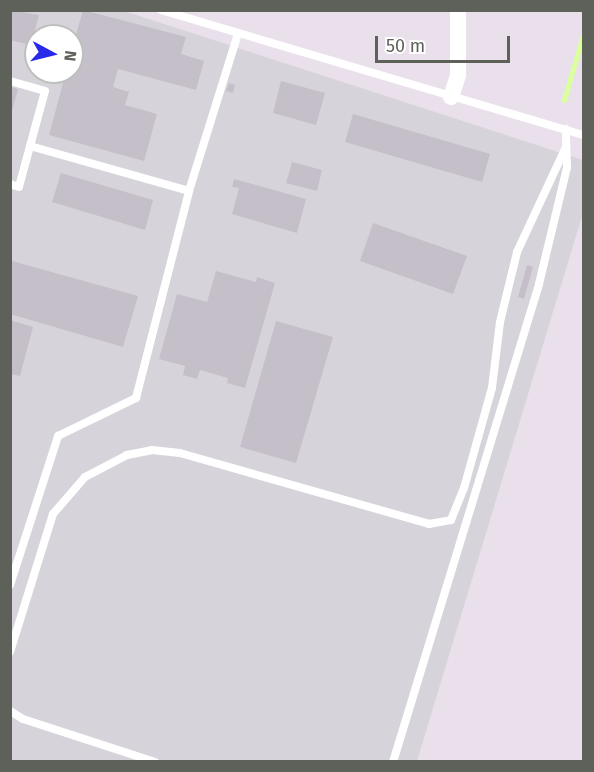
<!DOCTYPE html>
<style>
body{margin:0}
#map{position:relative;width:594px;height:772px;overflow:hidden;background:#e9e0ec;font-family:"Fira Sans",sans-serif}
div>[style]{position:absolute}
.industrial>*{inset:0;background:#d7d3db}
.stream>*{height:5px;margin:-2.5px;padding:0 2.5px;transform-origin:2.5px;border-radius:2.5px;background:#dcff9d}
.building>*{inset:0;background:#c5bfc9}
.service>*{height:8px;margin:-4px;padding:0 4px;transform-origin:4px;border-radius:4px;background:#fff}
.minor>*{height:16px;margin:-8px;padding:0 8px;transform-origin:8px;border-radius:8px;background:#fff}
span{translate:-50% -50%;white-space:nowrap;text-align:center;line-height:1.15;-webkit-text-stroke:5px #fff;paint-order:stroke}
.frame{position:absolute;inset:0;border:12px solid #5d6159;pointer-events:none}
.north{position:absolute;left:24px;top:24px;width:60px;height:60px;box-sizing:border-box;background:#fff;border:2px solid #bec0bd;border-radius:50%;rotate:97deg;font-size:16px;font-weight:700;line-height:24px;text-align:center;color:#5d6159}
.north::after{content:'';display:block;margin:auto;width:21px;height:27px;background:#292ae9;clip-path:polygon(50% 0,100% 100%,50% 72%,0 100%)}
.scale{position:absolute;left:375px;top:36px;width:135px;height:27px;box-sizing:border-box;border:3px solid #5d6159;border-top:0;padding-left:8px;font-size:18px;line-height:21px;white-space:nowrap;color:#5d6159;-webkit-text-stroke:4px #fff;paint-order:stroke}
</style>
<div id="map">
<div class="industrial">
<div style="clip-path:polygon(evenodd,10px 11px,124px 11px,583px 160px,583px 213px,417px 761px,11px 761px,10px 11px,36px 36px,72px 36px,72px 72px,36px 72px,36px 36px)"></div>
</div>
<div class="stream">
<div style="left:564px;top:100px;width:72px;rotate:-73.8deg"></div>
</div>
<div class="building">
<div style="clip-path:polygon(10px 10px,39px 15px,31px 45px,10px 40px)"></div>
<div style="clip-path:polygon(83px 10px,186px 37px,181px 54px,204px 61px,196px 90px,118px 69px,113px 87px,129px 92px,125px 105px,157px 114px,144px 161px,49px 135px,66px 72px,72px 72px,72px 49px)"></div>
<div style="clip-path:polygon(281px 81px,325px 93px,316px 125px,273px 113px)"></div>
<div style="clip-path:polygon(229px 83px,235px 85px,233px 93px,226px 91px)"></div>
<div style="clip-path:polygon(10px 87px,18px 89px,11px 114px,10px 114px)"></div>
<div style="clip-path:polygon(353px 114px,490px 154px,482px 182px,345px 142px)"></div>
<div style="clip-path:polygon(292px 162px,322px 170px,317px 191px,286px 183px)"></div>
<div style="clip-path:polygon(61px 173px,153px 200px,145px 230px,52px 202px)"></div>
<div style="clip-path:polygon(234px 179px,306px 199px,297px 233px,232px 214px,239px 188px,232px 187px)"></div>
<div style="clip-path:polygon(373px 223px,467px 256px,453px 294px,360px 261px)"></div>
<div style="clip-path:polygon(12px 261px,138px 296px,123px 347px,10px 314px)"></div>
<div style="clip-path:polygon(527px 265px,533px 267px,524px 299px,518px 297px)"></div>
<div style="clip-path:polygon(216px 271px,256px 282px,257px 277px,275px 283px,245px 388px,227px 383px,228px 378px,200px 370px,197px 379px,183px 375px,185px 366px,159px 359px,177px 294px,207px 302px)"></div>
<div style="clip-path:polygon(10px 320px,33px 327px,20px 376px,10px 374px)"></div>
<div style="clip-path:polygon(276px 321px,333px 337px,296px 463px,240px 447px)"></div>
</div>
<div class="service">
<div style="left:161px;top:10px;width:441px;rotate:16.5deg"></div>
<div style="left:10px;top:81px;width:36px;rotate:16deg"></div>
<div style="left:45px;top:91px;width:99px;rotate:105.2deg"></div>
<div style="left:19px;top:187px;width:9px;rotate:-162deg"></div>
<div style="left:30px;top:146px;width:165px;rotate:15.8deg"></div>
<div style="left:189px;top:191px;width:164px;rotate:-72.7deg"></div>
<div style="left:10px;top:585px;width:157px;rotate:-72.1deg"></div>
<div style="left:58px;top:436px;width:87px;rotate:-26deg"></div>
<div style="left:136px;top:398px;width:214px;rotate:-75.6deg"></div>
<div style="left:10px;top:652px;width:145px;rotate:-72.7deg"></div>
<div style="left:53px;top:514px;width:49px;rotate:-49.1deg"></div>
<div style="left:85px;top:477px;width:47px;rotate:-27.6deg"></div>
<div style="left:127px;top:455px;width:25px;rotate:-11deg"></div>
<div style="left:152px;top:450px;width:28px;rotate:6deg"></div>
<div style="left:180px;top:453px;width:259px;rotate:15.9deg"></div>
<div style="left:429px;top:524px;width:22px;rotate:-10deg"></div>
<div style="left:451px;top:520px;width:35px;rotate:-68deg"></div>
<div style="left:464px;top:488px;width:104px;rotate:-74.4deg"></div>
<div style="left:492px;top:388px;width:66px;rotate:-83.1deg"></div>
<div style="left:500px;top:322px;width:72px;rotate:-76.3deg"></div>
<div style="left:517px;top:252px;width:114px;rotate:-65deg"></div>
<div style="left:10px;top:711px;width:15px;rotate:32deg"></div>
<div style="left:23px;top:719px;width:139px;rotate:18deg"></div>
<div style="left:393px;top:762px;width:500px;rotate:-73deg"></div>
<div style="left:539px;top:284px;width:120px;rotate:-76.5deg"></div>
<div style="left:567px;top:167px;width:38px;rotate:-92deg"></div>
</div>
<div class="minor">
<div style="left:451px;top:97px;width:23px;rotate:-72deg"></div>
<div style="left:458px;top:75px;width:65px;rotate:-90deg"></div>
</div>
<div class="frame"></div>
<div class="north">N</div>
<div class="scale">50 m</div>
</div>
